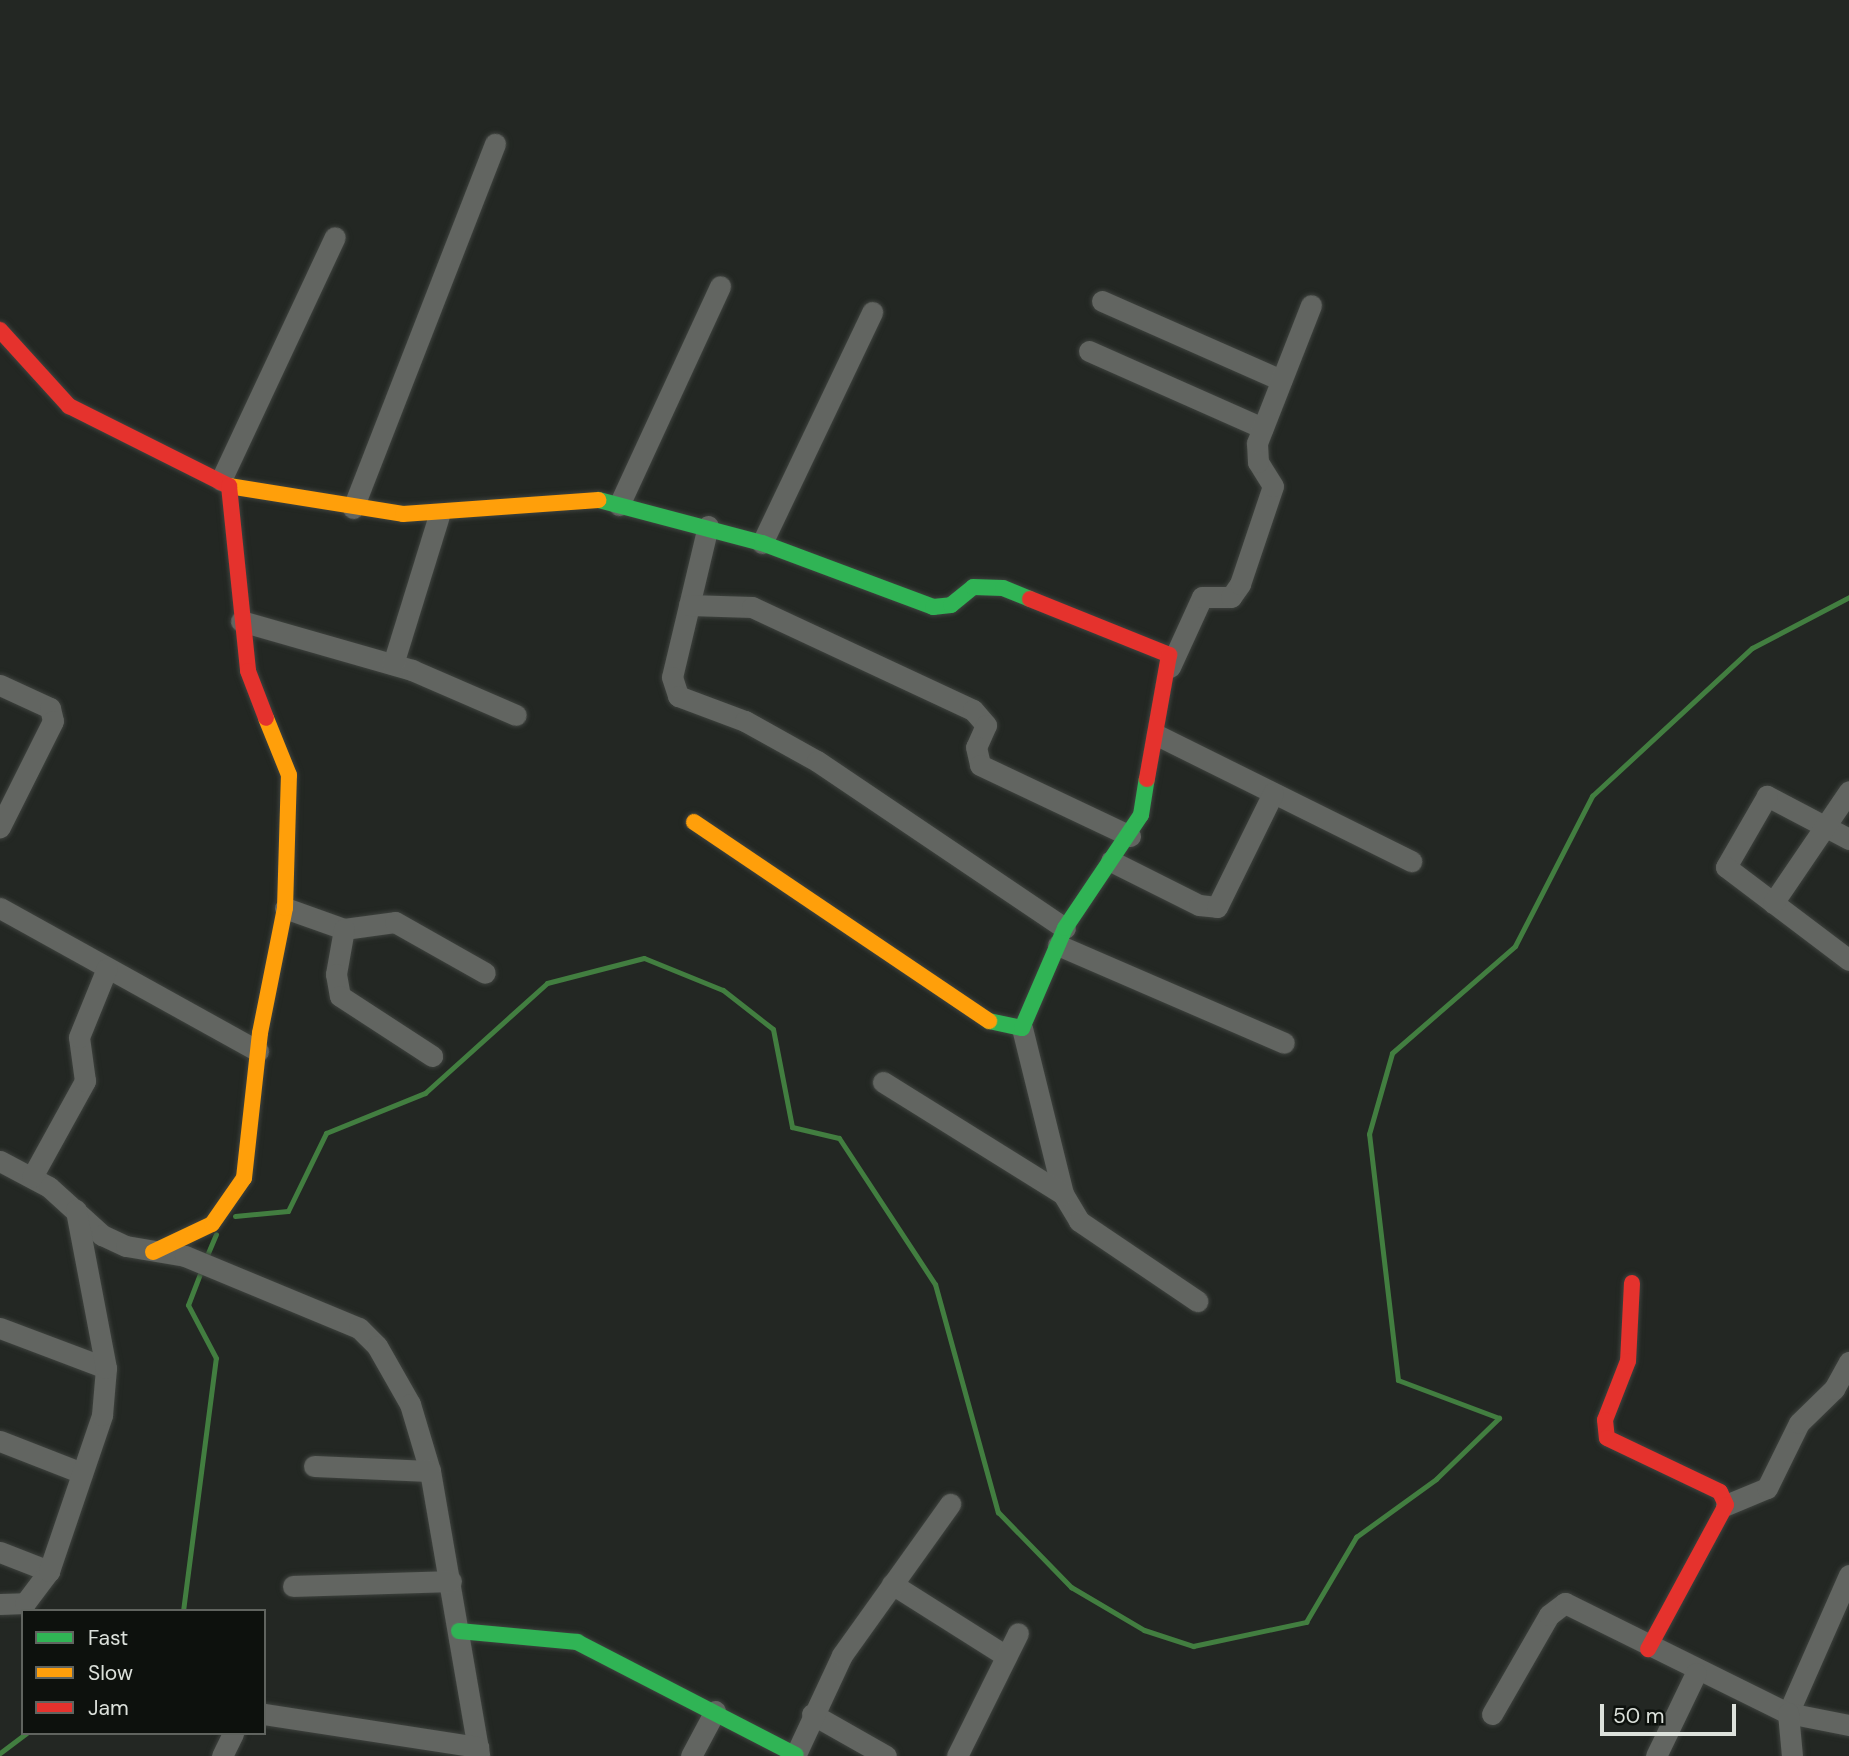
<!DOCTYPE html>
<style>
body{margin:0}
#map{position:relative;width:1849px;height:1756px;overflow:hidden;background:#232723;font-family:"DM Sans",sans-serif}
div>[style]{position:absolute}
.stream>*{height:5px;margin:-2.5px;padding:0 2.5px;transform-origin:2.5px;border-radius:2.5px;background:#427e40}
.roads{filter:drop-shadow(0 0 2px #3e423e) drop-shadow(0 0 2px #3e423e)}
.street>*{height:21px;margin:-10.5px;padding:0 10.5px;transform-origin:10.5px;border-radius:10.5px;background:#626561}
.fast>*{height:16px;margin:-8px;padding:0 8px;transform-origin:8px;border-radius:8px;background:#30b455}
.slow>*{height:16px;margin:-8px;padding:0 8px;transform-origin:8px;border-radius:8px;background:#ff9f0a}
.jam>*{height:16px;margin:-8px;padding:0 8px;transform-origin:8px;border-radius:8px;background:#e5322d}
span{translate:-50% -50%;white-space:nowrap;text-align:center;line-height:1.15;-webkit-text-stroke:7px #0d110d;paint-order:stroke}
.legend{position:absolute;left:21px;top:1609px;width:245px;height:126px;box-sizing:border-box;background:#0d110d;border:2px solid #60645f;margin:0;padding:9px 12px;list-style:none;font-size:21px;color:#dce1db}
.legend li{display:flex;align-items:center;gap:14px;height:35px}
.legend b{width:35px;border:2px solid #60645f}
.scale{position:absolute;left:1600px;top:1704px;width:136px;height:32px;box-sizing:border-box;border:4px solid #dce1db;border-top:0;padding-left:9px;font-size:21px;line-height:24px;white-space:nowrap;color:#dce1db;-webkit-text-stroke:5px #0d110d;paint-order:stroke}
</style>
<div id="map">
<div class="stream">
<div style="left:235px;top:1216px;width:53px;rotate:-5.4deg"></div>
<div style="left:288px;top:1211px;width:87px;rotate:-64deg"></div>
<div style="left:326px;top:1133px;width:107px;rotate:-22deg"></div>
<div style="left:425px;top:1093px;width:164px;rotate:-42deg"></div>
<div style="left:547px;top:983px;width:100px;rotate:-14.5deg"></div>
<div style="left:644px;top:958px;width:85px;rotate:22.1deg"></div>
<div style="left:723px;top:990px;width:63px;rotate:38deg"></div>
<div style="left:773px;top:1029px;width:100px;rotate:79deg"></div>
<div style="left:792px;top:1127px;width:48px;rotate:13.2deg"></div>
<div style="left:839px;top:1138px;width:175px;rotate:56.7deg"></div>
<div style="left:935px;top:1284px;width:237px;rotate:74.6deg"></div>
<div style="left:998px;top:1512px;width:105px;rotate:45.8deg"></div>
<div style="left:1071px;top:1587px;width:85px;rotate:30.5deg"></div>
<div style="left:1144px;top:1630px;width:52px;rotate:18.1deg"></div>
<div style="left:1193px;top:1646px;width:116px;rotate:-12deg"></div>
<div style="left:1306px;top:1622px;width:99px;rotate:-59.5deg"></div>
<div style="left:1356px;top:1537px;width:99px;rotate:-35.9deg"></div>
<div style="left:1436px;top:1479px;width:88px;rotate:-44.1deg"></div>
<div style="left:1499px;top:1418px;width:108px;rotate:-159.4deg"></div>
<div style="left:1398px;top:1380px;width:248px;rotate:-96.7deg"></div>
<div style="left:1369px;top:1134px;width:84px;rotate:-74.1deg"></div>
<div style="left:1392px;top:1053px;width:163px;rotate:-41deg"></div>
<div style="left:1515px;top:946px;width:169px;rotate:-62.8deg"></div>
<div style="left:1592px;top:796px;width:218px;rotate:-42.8deg"></div>
<div style="left:1752px;top:648px;width:110px;rotate:-27.7deg"></div>
<div style="left:205px;top:1260px;width:28px;rotate:-67deg"></div>
<div style="left:183px;top:1611px;width:255px;rotate:-82.6deg"></div>
<div style="left:216px;top:1358px;width:60px;rotate:-117.8deg"></div>
<div style="left:188px;top:1305px;width:39px;rotate:-69deg"></div>
<div style="left:0;top:1753px;width:34px;rotate:-37deg"></div>
</div>
<div class="roads">
<div class="street">
<div style="left:1102px;top:301px;width:196px;rotate:23.8deg"></div>
<div style="left:1089px;top:351px;width:190px;rotate:23.9deg"></div>
<div style="left:221px;top:480px;width:268px;rotate:-64.9deg"></div>
<div style="left:619px;top:505px;width:241px;rotate:-65.2deg"></div>
<div style="left:353px;top:508px;width:391px;rotate:-68.7deg"></div>
<div style="left:708px;top:526px;width:155px;rotate:103.4deg"></div>
<div style="left:672px;top:677px;width:20px;rotate:72deg"></div>
<div style="left:678px;top:696px;width:72px;rotate:20.5deg"></div>
<div style="left:745px;top:721px;width:82px;rotate:29.1deg"></div>
<div style="left:817px;top:761px;width:299px;rotate:34deg"></div>
<div style="left:762px;top:543px;width:256px;rotate:-64.5deg"></div>
<div style="left:689px;top:605px;width:63px;rotate:1.8deg"></div>
<div style="left:752px;top:607px;width:244px;rotate:25deg"></div>
<div style="left:973px;top:710px;width:20px;rotate:49deg"></div>
<div style="left:986px;top:725px;width:24px;rotate:114deg"></div>
<div style="left:976px;top:747px;width:18px;rotate:77deg"></div>
<div style="left:980px;top:765px;width:166px;rotate:25.3deg"></div>
<div style="left:241px;top:621px;width:178px;rotate:16deg"></div>
<div style="left:412px;top:670px;width:113px;rotate:23.4deg"></div>
<div style="left:393px;top:664px;width:156px;rotate:-72.8deg"></div>
<div style="left:1170px;top:667px;width:77px;rotate:-65.4deg"></div>
<div style="left:1202px;top:597px;width:29px"></div>
<div style="left:1231px;top:597px;width:16px;rotate:-55deg"></div>
<div style="left:1240px;top:584px;width:103px;rotate:-71.4deg"></div>
<div style="left:1273px;top:486px;width:28px;rotate:-122deg"></div>
<div style="left:1258px;top:462px;width:19px;rotate:-93deg"></div>
<div style="left:1257px;top:443px;width:148px;rotate:-68.6deg"></div>
<div style="left:0;top:685px;width:55px;rotate:24.7deg"></div>
<div style="left:50px;top:708px;width:13px;rotate:77deg"></div>
<div style="left:53px;top:721px;width:119px;rotate:116.6deg"></div>
<div style="left:1157px;top:735px;width:284px;rotate:26.4deg"></div>
<div style="left:1849px;top:839px;width:93px;rotate:-152.3deg"></div>
<div style="left:1767px;top:796px;width:82px;rotate:120deg"></div>
<div style="left:1726px;top:867px;width:154px;rotate:37.1deg"></div>
<div style="left:1111px;top:861px;width:98px;rotate:26.6deg"></div>
<div style="left:1199px;top:905px;width:18px;rotate:6deg"></div>
<div style="left:1217px;top:907px;width:127px;rotate:-63.8deg"></div>
<div style="left:1773px;top:903px;width:135px;rotate:-55.8deg"></div>
<div style="left:0;top:908px;width:295px;rotate:29deg"></div>
<div style="left:285px;top:908px;width:63px;rotate:19.6deg"></div>
<div style="left:344px;top:929px;width:51px;rotate:-7.8deg"></div>
<div style="left:395px;top:922px;width:103px;rotate:29.5deg"></div>
<div style="left:344px;top:929px;width:46px;rotate:100.1deg"></div>
<div style="left:336px;top:974px;width:22px;rotate:80deg"></div>
<div style="left:340px;top:996px;width:110px;rotate:33.1deg"></div>
<div style="left:1058px;top:945px;width:246px;rotate:23.4deg"></div>
<div style="left:1022px;top:1028px;width:171px;rotate:76.1deg"></div>
<div style="left:1063px;top:1194px;width:31px;rotate:59deg"></div>
<div style="left:1079px;top:1221px;width:143px;rotate:34.1deg"></div>
<div style="left:883px;top:1082px;width:212px;rotate:31.9deg"></div>
<div style="left:0;top:1161px;width:55px;rotate:28deg"></div>
<div style="left:49px;top:1187px;width:72px;rotate:42.2deg"></div>
<div style="left:102px;top:1235px;width:26px;rotate:25deg"></div>
<div style="left:126px;top:1246px;width:60px;rotate:9.6deg"></div>
<div style="left:185px;top:1256px;width:188px;rotate:22.5deg"></div>
<div style="left:359px;top:1328px;width:25px;rotate:45deg"></div>
<div style="left:377px;top:1346px;width:67px;rotate:60.4deg"></div>
<div style="left:410px;top:1404px;width:70px;rotate:73.4deg"></div>
<div style="left:430px;top:1471px;width:289px;rotate:80.2deg"></div>
<div style="left:32px;top:1177px;width:110px;rotate:-61.1deg"></div>
<div style="left:85px;top:1081px;width:44px;rotate:-97.8deg"></div>
<div style="left:79px;top:1037px;width:74px;rotate:-67.9deg"></div>
<div style="left:0;top:1328px;width:113px;rotate:20.7deg"></div>
<div style="left:0;top:1441px;width:88px;rotate:21.3deg"></div>
<div style="left:314px;top:1466px;width:116px;rotate:2.5deg"></div>
<div style="left:1726px;top:1505px;width:44px;rotate:-22.5deg"></div>
<div style="left:1767px;top:1488px;width:72px;rotate:-63.8deg"></div>
<div style="left:1799px;top:1423px;width:49px;rotate:-44.2deg"></div>
<div style="left:1834px;top:1389px;width:31px;rotate:-61deg"></div>
<div style="left:0;top:1552px;width:53px;rotate:21.2deg"></div>
<div style="left:1849px;top:1575px;width:151px;rotate:113.8deg"></div>
<div style="left:1788px;top:1713px;width:62px;rotate:11.1deg"></div>
<div style="left:892px;top:1584px;width:135px;rotate:32.3deg"></div>
<div style="left:293px;top:1586px;width:158px;rotate:-1.8deg"></div>
<div style="left:0;top:1604px;width:25px;rotate:-2deg"></div>
<div style="left:25px;top:1603px;width:40px;rotate:-53deg"></div>
<div style="left:49px;top:1571px;width:165px;rotate:-71.2deg"></div>
<div style="left:102px;top:1415px;width:47px;rotate:-85.1deg"></div>
<div style="left:106px;top:1368px;width:161px;rotate:-100.8deg"></div>
<div style="left:264px;top:1714px;width:217px;rotate:8.8deg"></div>
<div style="left:812px;top:1714px;width:85px;rotate:29.6deg"></div>
<div style="left:1492px;top:1714px;width:114px;rotate:-60.1deg"></div>
<div style="left:1549px;top:1615px;width:20px;rotate:-37deg"></div>
<div style="left:1565px;top:1603px;width:249px;rotate:26.3deg"></div>
<div style="left:1788px;top:1713px;width:43px;rotate:84.7deg"></div>
<div style="left:222px;top:1756px;width:25px;rotate:-64deg"></div>
<div style="left:691px;top:1756px;width:51px;rotate:-61.9deg"></div>
<div style="left:795px;top:1756px;width:111px;rotate:-65deg"></div>
<div style="left:842px;top:1655px;width:186px;rotate:-54.4deg"></div>
<div style="left:957px;top:1756px;width:137px;rotate:-63.6deg"></div>
<div style="left:1656px;top:1756px;width:92px;rotate:-64.3deg"></div>
</div>
<div class="fast">
<div style="left:599px;top:500px;width:169px;rotate:14.8deg"></div>
<div style="left:762px;top:543px;width:183px;rotate:20.5deg"></div>
<div style="left:933px;top:607px;width:18px;rotate:-6deg"></div>
<div style="left:951px;top:605px;width:28px;rotate:-39deg"></div>
<div style="left:973px;top:587px;width:30px;rotate:2deg"></div>
<div style="left:1003px;top:588px;width:29px;rotate:22deg"></div>
<div style="left:989px;top:1021px;width:34px;rotate:12deg"></div>
<div style="left:1022px;top:1028px;width:109px;rotate:-66.7deg"></div>
<div style="left:1065px;top:928px;width:136px;rotate:-56.1deg"></div>
<div style="left:1141px;top:815px;width:36px;rotate:-81deg"></div>
<div style="left:459px;top:1631px;width:119px;rotate:5.3deg"></div>
<div style="left:577px;top:1642px;width:246px;rotate:27.3deg"></div>
</div>
<div class="slow">
<div style="left:229px;top:486px;width:176px;rotate:9.1deg"></div>
<div style="left:403px;top:514px;width:196px;rotate:-4.1deg"></div>
<div style="left:694px;top:822px;width:356px;rotate:34deg"></div>
<div style="left:153px;top:1252px;width:65px;rotate:-25.4deg"></div>
<div style="left:212px;top:1224px;width:56px;rotate:-55.2deg"></div>
<div style="left:244px;top:1178px;width:146px;rotate:-83.7deg"></div>
<div style="left:260px;top:1033px;width:127px;rotate:-78.7deg"></div>
<div style="left:285px;top:908px;width:133px;rotate:-88.3deg"></div>
<div style="left:289px;top:775px;width:61px;rotate:-112deg"></div>
</div>
<div class="jam">
<div style="left:0;top:330px;width:103px;rotate:47.8deg"></div>
<div style="left:69px;top:406px;width:179px;rotate:26.6deg"></div>
<div style="left:229px;top:486px;width:186px;rotate:84.1deg"></div>
<div style="left:248px;top:671px;width:50px;rotate:69deg"></div>
<div style="left:1030px;top:599px;width:150px;rotate:21.9deg"></div>
<div style="left:1169px;top:655px;width:126px;rotate:100.1deg"></div>
<div style="left:1632px;top:1283px;width:78px;rotate:92.9deg"></div>
<div style="left:1628px;top:1361px;width:63px;rotate:111.3deg"></div>
<div style="left:1605px;top:1420px;width:18px;rotate:84deg"></div>
<div style="left:1607px;top:1438px;width:125px;rotate:25.5deg"></div>
<div style="left:1720px;top:1492px;width:14px;rotate:65deg"></div>
<div style="left:1726px;top:1505px;width:164px;rotate:118.4deg"></div>
</div>
</div>
<ul class="legend">
<li><b style="height:9px;background:#30b455"></b>Fast</li>
<li><b style="height:9px;background:#ff9f0a"></b>Slow</li>
<li><b style="height:9px;background:#e5322d"></b>Jam</li>
</ul>
<div class="scale">50 m</div>
</div>
